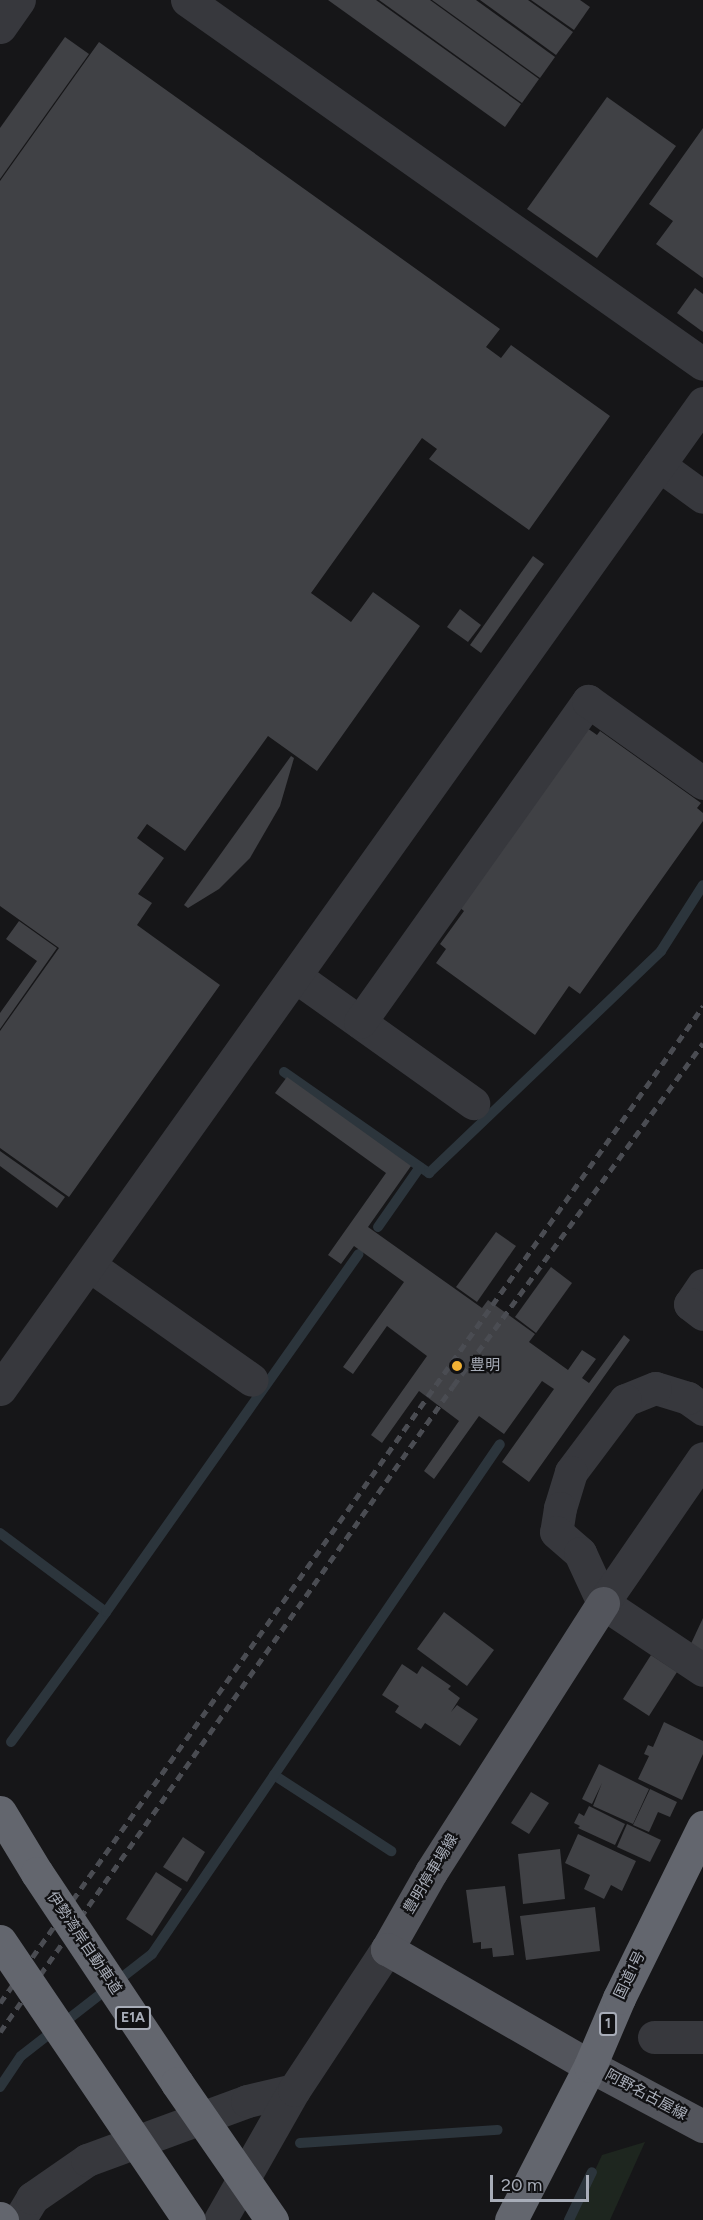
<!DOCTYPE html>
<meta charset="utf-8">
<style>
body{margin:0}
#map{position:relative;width:703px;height:2220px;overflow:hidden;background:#161618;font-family:Figtree,"Noto Sans JP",sans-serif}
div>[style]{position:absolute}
.green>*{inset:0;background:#1e261f}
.stream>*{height:10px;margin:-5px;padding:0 5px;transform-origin:5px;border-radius:5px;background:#2c353c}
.building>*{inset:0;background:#404145}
.minor>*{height:33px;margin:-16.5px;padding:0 16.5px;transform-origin:16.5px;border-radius:16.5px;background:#37383d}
.major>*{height:33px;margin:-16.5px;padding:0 16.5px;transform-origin:16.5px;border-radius:16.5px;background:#53555c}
.highway>*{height:33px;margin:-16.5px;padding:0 16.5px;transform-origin:16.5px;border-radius:16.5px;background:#63666e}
.rail>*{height:4.5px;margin-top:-2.25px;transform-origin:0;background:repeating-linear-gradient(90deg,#4a4c52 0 8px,transparent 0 14px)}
.highway-bridge>*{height:33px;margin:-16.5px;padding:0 16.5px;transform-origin:16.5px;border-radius:16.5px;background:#63666e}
.dots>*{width:16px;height:16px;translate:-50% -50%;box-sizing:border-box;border:3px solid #111113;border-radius:50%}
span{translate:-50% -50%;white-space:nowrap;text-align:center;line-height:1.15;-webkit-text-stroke:4.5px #111113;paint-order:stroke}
.shield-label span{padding:2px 4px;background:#111113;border:2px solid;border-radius:4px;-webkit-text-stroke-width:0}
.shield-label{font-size:14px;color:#a8adb8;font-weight:700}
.poi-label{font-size:15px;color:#a8adb8}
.left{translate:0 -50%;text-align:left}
.street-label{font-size:15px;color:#a8adb8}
.scale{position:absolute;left:490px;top:2175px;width:99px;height:27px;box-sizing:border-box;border:3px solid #a8adb8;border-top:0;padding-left:8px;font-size:18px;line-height:21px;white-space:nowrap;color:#a8adb8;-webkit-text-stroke:4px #111113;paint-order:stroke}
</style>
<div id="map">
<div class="green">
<div style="clip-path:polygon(645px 2142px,610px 2220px,572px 2220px,602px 2155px)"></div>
</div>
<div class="stream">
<div style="left:284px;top:1072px;width:177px;rotate:34.9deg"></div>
<div style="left:429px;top:1173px;width:321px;rotate:-43.7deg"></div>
<div style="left:661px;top:951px;width:78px;rotate:-57.5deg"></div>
<div style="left:378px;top:1227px;width:73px;rotate:-55deg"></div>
<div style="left:0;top:1533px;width:132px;rotate:36.7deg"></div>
<div style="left:11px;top:1742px;width:161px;rotate:-53.8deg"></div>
<div style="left:106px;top:1612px;width:438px;rotate:-54.8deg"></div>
<div style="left:274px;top:1775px;width:140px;rotate:33deg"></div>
<div style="left:0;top:2087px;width:37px;rotate:-56deg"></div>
<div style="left:21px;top:2056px;width:166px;rotate:-37.9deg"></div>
<div style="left:152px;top:1954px;width:617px;rotate:-55.69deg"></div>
<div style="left:300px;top:2143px;width:198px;rotate:-3.8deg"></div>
<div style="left:569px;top:2220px;width:53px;rotate:-64.4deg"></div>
</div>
<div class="building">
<div style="clip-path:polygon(328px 0,376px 0,521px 104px,505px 127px)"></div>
<div style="clip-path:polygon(379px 0,430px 0,539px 79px,522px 103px)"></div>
<div style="clip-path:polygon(432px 0,476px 0,555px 57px,540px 78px)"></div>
<div style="clip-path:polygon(480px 0,528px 0,573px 32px,556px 55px)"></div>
<div style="clip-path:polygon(531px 0,580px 0,590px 7px,574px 30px)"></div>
<div style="clip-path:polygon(65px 37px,89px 54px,0 179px,0 128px)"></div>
<div style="clip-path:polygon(99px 42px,500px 329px,486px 347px,501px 358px,511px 345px,610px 416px,529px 530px,429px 459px,437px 449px,422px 438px,311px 593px,351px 622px,373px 592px,420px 626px,317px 771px,268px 736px,185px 851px,147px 824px,137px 838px,164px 858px,138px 894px,152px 903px,137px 925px,220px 985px,69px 1197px,0 1148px,0 1031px,59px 948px,0 906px,0 181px)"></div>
<div style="clip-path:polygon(607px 97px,676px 146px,597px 258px,527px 209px)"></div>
<div style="clip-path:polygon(703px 128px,703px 278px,656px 244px,673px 221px,649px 204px)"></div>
<div style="clip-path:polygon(695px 288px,703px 294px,703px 332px,677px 313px)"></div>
<div style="clip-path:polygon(533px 556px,544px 564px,481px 653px,470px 645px)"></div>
<div style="clip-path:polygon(460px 609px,481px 625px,468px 642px,447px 627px)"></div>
<div style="clip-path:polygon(587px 728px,597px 735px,600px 731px,701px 803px,697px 808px,703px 813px,703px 821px,580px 994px,569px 986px,535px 1035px,436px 963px,446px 949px,440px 944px,464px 911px,459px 907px)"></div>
<div style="clip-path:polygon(291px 756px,294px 758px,280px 806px,250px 858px,219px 889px,188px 908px,184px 905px)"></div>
<div style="clip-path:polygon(19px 921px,57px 948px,0 1029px,0 1013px,37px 961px,6px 939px)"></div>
<div style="clip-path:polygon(287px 1077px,411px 1166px,368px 1227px,482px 1308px,488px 1300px,535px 1334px,529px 1342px,568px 1370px,582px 1350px,596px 1359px,582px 1378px,589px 1383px,624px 1335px,630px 1340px,529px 1482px,502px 1462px,554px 1389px,542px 1381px,504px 1434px,479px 1416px,434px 1479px,424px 1471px,459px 1421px,419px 1391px,382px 1443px,371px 1435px,427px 1356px,387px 1326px,353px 1374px,343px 1367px,404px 1282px,354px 1246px,341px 1264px,328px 1255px,386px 1173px,275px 1093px)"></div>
<div style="clip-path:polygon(0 1151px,65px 1197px,57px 1208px,0 1166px)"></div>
<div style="clip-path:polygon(496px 1232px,516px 1246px,477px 1302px,456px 1287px)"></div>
<div style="clip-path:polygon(551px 1267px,572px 1283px,536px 1333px,515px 1317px)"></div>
<div style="clip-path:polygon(444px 1612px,494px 1650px,467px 1686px,417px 1649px)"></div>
<div style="clip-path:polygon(703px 1618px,703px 1655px,689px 1648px)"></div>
<div style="clip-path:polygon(651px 1655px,677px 1672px,649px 1716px,623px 1699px)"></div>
<div style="clip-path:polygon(402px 1664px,417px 1674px,422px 1666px,451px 1686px,448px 1689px,460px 1698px,451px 1712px,457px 1705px,478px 1719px,460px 1746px,425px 1723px,421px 1729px,395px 1712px,399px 1706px,382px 1695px)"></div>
<div style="clip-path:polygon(664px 1722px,703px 1741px,703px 1754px,682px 1800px,638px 1779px,649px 1756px,644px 1754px,648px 1745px,653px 1747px)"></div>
<div style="clip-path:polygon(599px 1764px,649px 1789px,633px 1824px,593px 1806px,602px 1783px,592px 1804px,582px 1799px)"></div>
<div style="clip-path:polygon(650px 1789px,677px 1802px,670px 1817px,658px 1812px,649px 1832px,633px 1825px)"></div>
<div style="clip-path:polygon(531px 1792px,549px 1803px,529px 1834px,511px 1823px)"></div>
<div style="clip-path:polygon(589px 1806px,625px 1824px,615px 1845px,578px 1828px,580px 1826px,574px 1823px,579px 1813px,584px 1816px)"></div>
<div style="clip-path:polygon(627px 1824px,661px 1840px,650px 1862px,617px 1847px)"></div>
<div style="clip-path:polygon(578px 1834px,636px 1861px,622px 1891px,611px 1885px,604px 1899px,584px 1889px,590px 1875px,565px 1863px)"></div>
<div style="clip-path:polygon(183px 1837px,205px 1852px,187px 1882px,163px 1867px)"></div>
<div style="clip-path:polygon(560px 1849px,565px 1899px,523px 1904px,518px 1854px)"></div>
<div style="clip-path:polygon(156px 1872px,182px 1889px,152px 1936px,126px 1919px)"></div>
<div style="clip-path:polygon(505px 1886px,514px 1955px,493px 1957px,492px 1948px,481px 1949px,481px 1942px,473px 1943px,466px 1890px)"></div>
<div style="clip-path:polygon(595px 1907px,600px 1951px,526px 1960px,520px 1916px)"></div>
</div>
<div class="minor">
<div style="left:187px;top:0;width:631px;rotate:35.2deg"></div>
<div style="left:0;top:27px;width:33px;rotate:-55deg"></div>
<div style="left:659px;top:465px;width:54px;rotate:36deg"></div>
<div style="left:295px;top:976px;width:219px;rotate:35.5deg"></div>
<div style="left:360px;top:1022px;width:394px;rotate:-54.6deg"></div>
<div style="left:588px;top:701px;width:141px;rotate:35.5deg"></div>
<div style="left:89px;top:1265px;width:199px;rotate:35.2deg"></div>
<div style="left:703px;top:1285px;width:23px;rotate:124deg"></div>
<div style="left:690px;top:1304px;width:16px;rotate:38deg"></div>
<div style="left:0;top:1389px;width:1211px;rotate:-54.51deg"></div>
<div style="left:703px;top:1409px;width:19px;rotate:-144deg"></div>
<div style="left:688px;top:1398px;width:34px;rotate:-163deg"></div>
<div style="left:655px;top:1388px;width:32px;rotate:158deg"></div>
<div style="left:625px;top:1400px;width:90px;rotate:126.9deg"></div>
<div style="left:571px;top:1472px;width:38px;rotate:107deg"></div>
<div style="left:560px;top:1508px;width:24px;rotate:99deg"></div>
<div style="left:556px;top:1532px;width:32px;rotate:41deg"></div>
<div style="left:580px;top:1553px;width:55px;rotate:65.3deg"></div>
<div style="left:603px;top:1603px;width:120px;rotate:33.8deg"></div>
<div style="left:603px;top:1603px;width:176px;rotate:-55.4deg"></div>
<div style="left:654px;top:2037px;width:49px"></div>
<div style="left:19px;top:2220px;width:26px;rotate:-59deg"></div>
<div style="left:32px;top:2198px;width:67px;rotate:-34.6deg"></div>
<div style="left:87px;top:2160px;width:171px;rotate:-20.2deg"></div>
<div style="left:247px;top:2101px;width:48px;rotate:-13.2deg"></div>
<div style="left:220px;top:2220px;width:150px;rotate:-60.4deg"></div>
<div style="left:294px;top:2090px;width:169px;rotate:-56.6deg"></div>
</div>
<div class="major">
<div style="left:603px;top:1603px;width:319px;rotate:122.6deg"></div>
<div style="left:431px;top:1872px;width:89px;rotate:119.7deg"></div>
<div style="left:387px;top:1949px;width:234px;rotate:30deg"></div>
<div style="left:590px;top:2066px;width:128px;rotate:28deg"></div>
</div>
<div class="highway">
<div style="left:0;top:2218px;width:3px;rotate:45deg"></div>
<div style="left:511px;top:2220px;width:173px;rotate:-62.8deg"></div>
<div style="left:590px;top:2066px;width:74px;rotate:-66.9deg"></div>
<div style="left:619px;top:1998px;width:191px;rotate:-63.8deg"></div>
</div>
<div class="rail">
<div style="left:0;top:2003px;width:1220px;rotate:-54.81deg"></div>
<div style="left:0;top:2032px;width:789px;rotate:-54.96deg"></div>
<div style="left:453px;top:1386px;width:424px;rotate:-53.9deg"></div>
</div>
<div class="highway-bridge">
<div style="left:0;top:1812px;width:71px;rotate:58.8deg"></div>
<div style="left:37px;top:1873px;width:252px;rotate:56.3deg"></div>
<div style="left:177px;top:2083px;width:167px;rotate:55.3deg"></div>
<div style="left:0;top:1941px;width:337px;rotate:55.9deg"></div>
</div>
<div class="dots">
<div style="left:457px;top:1366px;background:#f2b134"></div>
</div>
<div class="shield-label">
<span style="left:133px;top:2018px">E1A</span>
<span style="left:608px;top:2024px">1</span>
</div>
<div class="poi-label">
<span class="left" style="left:470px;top:1366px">豊明</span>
</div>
<div class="street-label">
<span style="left:431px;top:1874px;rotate:-59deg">豊明停車場線</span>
<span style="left:84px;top:1943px;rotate:56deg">伊勢湾岸自動車道</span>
<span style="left:630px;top:1975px;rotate:-64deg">国道1号</span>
<span style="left:646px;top:2095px;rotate:28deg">阿野名古屋線</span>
</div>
<div class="scale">20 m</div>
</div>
